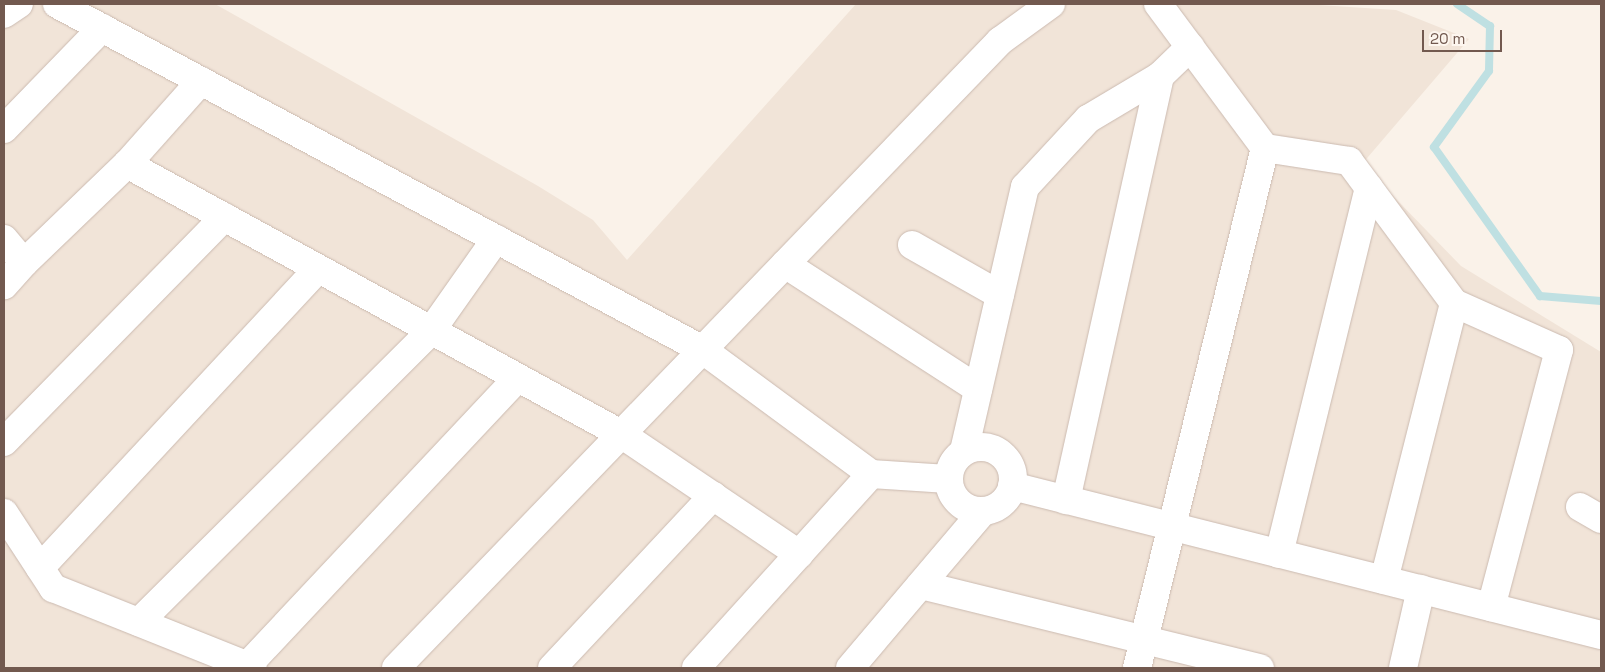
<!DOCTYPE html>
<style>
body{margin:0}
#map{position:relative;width:1605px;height:672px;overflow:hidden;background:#faf2e9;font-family:"Space Grotesk",sans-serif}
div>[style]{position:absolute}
.residential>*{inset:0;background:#f1e4d8}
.stream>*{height:8px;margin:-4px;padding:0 4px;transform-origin:4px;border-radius:4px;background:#bfe0e2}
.roads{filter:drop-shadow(0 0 1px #cbbab0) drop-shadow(0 0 1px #cbbab0)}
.street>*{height:28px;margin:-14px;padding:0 14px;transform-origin:14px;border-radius:14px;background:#fff}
.street>.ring{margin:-14px;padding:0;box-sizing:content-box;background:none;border:28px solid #fff;border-radius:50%}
span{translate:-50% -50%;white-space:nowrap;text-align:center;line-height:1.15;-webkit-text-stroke:4px #fdf6ef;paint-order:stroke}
.frame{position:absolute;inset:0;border:5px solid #72594f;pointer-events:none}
.scale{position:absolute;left:1422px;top:30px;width:80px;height:22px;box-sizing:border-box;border:2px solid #72594f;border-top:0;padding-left:6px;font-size:15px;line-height:18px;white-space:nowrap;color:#72594f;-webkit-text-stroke:4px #fdf6ef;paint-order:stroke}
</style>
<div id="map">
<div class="residential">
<div style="clip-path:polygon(4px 4px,215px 4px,538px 186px,593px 220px,627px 260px,856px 4px,1303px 4px,1396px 10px,1469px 39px,1362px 164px,1461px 266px,1601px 352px,1601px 668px,4px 668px)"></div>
</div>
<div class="stream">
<div style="left:1457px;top:4px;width:40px;rotate:34deg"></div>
<div style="left:1490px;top:26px;width:45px;rotate:91.3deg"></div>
<div style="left:1489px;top:71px;width:94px;rotate:125.9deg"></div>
<div style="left:1434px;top:147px;width:183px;rotate:54.6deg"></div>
<div style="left:1540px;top:296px;width:61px;rotate:4.7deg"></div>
</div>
<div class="roads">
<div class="street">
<div style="left:57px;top:4px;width:733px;rotate:28.17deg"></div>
<div style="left:703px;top:350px;width:209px;rotate:36.4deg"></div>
<div style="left:871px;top:474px;width:77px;rotate:3.7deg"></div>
<div style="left:1158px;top:4px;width:179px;rotate:53.4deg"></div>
<div style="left:1265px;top:148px;width:85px;rotate:8.8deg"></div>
<div style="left:1349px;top:161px;width:177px;rotate:53.5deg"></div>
<div style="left:1454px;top:303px;width:115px;rotate:24.1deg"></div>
<div style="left:1559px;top:350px;width:266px;rotate:104.8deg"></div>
<div style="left:4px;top:14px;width:18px;rotate:-34deg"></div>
<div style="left:4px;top:129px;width:141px;rotate:-45.9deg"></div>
<div style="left:127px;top:164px;width:563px;rotate:28.66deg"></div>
<div style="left:621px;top:434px;width:215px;rotate:34deg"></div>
<div style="left:4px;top:239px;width:31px;rotate:50deg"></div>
<div style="left:24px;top:263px;width:30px;rotate:132deg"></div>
<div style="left:912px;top:245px;width:101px;rotate:29.6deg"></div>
<div style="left:24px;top:263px;width:143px;rotate:-43.9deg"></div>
<div style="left:127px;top:164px;width:111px;rotate:-48.3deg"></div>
<div style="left:785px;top:264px;width:230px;rotate:32.9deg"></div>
<div style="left:4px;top:442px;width:315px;rotate:-45.6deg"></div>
<div class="ring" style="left:949px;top:447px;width:36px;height:36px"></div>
<div style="left:964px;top:451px;width:271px;rotate:-77deg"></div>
<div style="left:1025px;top:187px;width:93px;rotate:-47.2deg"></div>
<div style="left:1088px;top:119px;width:84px;rotate:-30.8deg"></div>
<div style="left:1012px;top:486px;width:608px;rotate:14.2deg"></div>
<div style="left:1066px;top:500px;width:434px;rotate:-77.5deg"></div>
<div style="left:1160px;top:76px;width:42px;rotate:-44deg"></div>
<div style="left:1580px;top:507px;width:24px;rotate:30deg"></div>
<div style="left:4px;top:513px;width:90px;rotate:56.8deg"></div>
<div style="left:53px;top:588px;width:215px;rotate:21.8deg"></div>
<div style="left:1279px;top:554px;width:377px;rotate:-76.2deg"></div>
<div style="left:40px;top:568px;width:408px;rotate:-47.1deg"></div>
<div style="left:1384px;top:580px;width:286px;rotate:-75.8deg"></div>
<div style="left:921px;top:585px;width:349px;rotate:13.8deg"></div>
<div style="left:139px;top:622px;width:412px;rotate:-44.9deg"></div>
<div style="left:431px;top:331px;width:113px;rotate:-54.8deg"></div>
<div style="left:247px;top:666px;width:395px;rotate:-46.8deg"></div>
<div style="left:396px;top:668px;width:871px;rotate:-46.07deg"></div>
<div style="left:1000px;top:41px;width:63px;rotate:-36deg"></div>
<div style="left:552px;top:668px;width:236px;rotate:-46.9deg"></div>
<div style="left:696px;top:668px;width:261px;rotate:-47.9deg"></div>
<div style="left:850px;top:668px;width:206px;rotate:-49.7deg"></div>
<div style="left:1137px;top:668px;width:536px;rotate:-76.17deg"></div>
<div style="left:1403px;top:668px;width:81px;rotate:-77.2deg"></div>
</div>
</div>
<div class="frame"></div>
<div class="scale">20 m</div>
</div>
